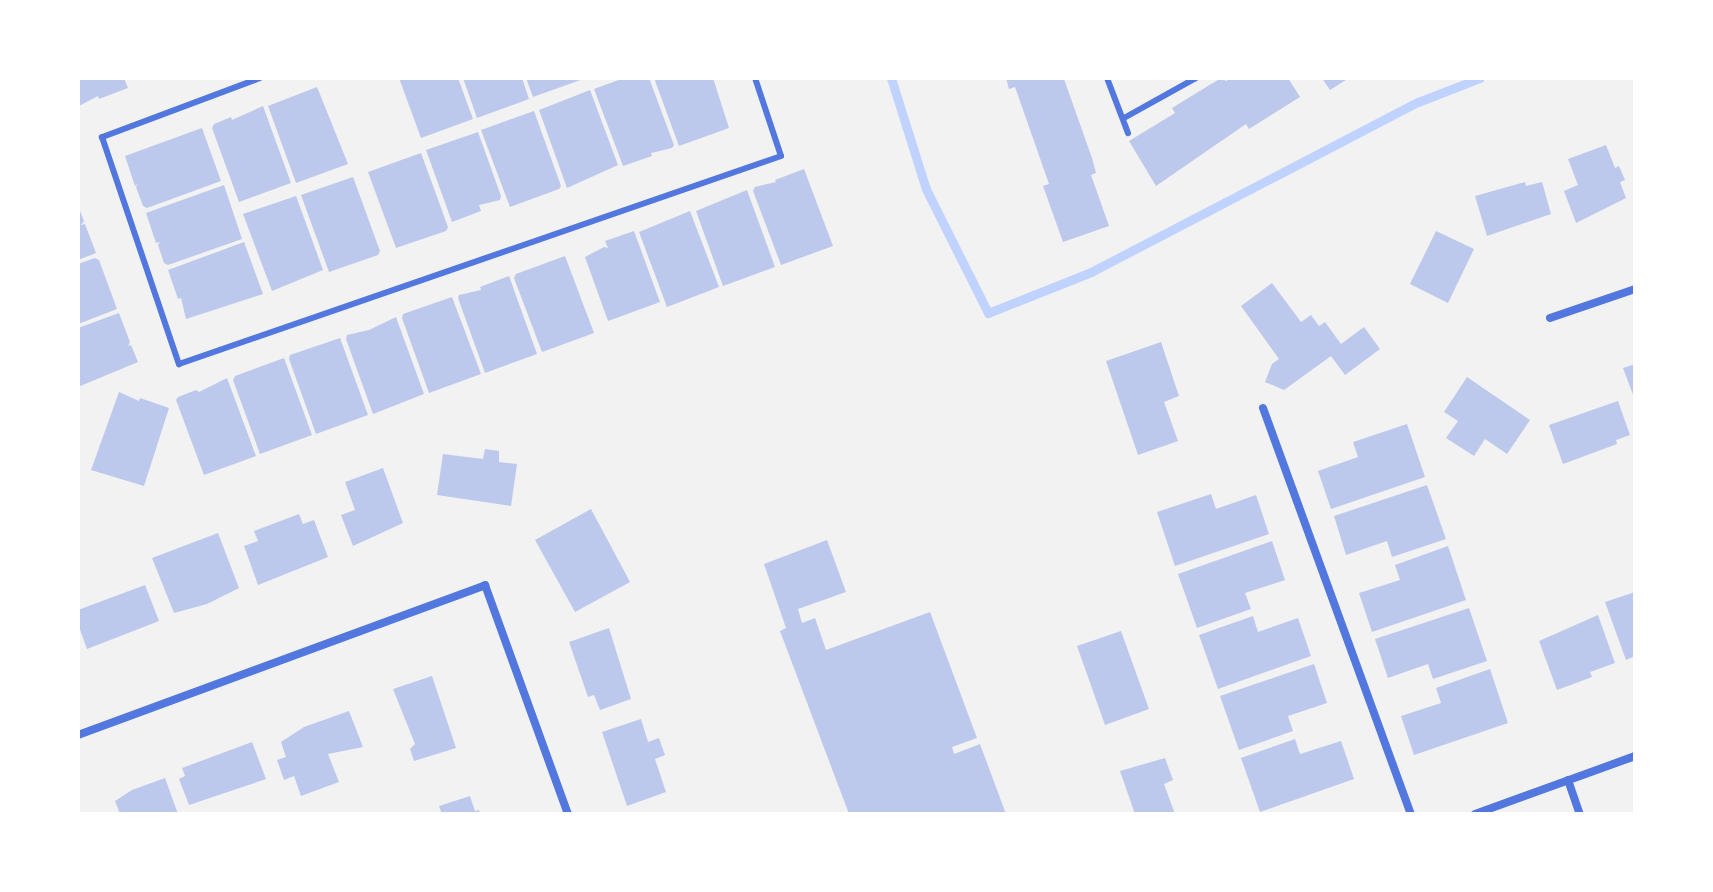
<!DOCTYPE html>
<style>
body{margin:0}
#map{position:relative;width:1713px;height:892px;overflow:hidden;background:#f2f2f2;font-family:Ubuntu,sans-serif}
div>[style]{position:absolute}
.stream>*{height:9px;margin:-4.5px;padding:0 4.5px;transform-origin:4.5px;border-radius:4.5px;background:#bfd3fe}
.building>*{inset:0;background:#bdc9ec}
.service>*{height:6px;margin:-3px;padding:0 3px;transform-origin:3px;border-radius:3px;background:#5277de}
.minor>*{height:8px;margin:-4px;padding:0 4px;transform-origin:4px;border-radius:4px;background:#5277de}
span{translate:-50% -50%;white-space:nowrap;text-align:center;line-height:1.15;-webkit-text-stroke:6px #fff;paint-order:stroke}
.frame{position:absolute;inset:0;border:80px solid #fff;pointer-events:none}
</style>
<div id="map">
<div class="stream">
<div style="left:891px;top:78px;width:116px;rotate:72.5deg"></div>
<div style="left:926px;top:189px;width:139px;rotate:63.4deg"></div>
<div style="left:988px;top:313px;width:111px;rotate:-21.7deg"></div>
<div style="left:1091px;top:272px;width:369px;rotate:-27.5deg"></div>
<div style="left:1418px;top:102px;width:66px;rotate:-21.2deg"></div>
</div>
<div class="building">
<div style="clip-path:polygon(78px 78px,124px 78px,128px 88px,99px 99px,98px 96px,79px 106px)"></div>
<div style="clip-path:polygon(399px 78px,458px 78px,473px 119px,421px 138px)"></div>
<div style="clip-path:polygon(463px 78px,522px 78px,529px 99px,477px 118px)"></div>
<div style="clip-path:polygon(526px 78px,586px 78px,533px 97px)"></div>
<div style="clip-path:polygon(624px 78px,649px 78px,674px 145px,672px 148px,651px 153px,652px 156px,623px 166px,594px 89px)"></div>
<div style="clip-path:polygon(654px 78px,713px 78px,729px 128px,679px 146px)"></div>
<div style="clip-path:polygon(1006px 78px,1064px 79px,1092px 158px,1096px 173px,1091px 175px,1109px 226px,1063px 242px,1043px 186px,1049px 184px,1015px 87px,1009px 89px)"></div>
<div style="clip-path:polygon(1221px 78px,1226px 81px,1231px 78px,1288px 78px,1300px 97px,1249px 129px,1246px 124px,1156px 186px,1129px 141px,1175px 113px,1172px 108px)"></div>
<div style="clip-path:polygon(1322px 78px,1349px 78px,1330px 90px)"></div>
<div style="clip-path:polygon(317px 87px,348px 164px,296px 183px,268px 106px)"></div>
<div style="clip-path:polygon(590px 90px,618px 165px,567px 188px,539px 110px)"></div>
<div style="clip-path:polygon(263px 106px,291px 183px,239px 202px,212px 128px,214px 124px,231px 117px,232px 120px)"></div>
<div style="clip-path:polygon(534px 111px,561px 186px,559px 189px,510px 207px,481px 130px)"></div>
<div style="clip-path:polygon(202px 128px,221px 181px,147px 208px,143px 206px,136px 187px,138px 184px,135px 186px,125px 156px)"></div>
<div style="clip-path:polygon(478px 132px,501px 196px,500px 200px,479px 205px,481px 211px,452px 222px,426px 150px)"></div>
<div style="clip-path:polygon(1606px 145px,1615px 168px,1619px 166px,1625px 180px,1620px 182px,1626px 198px,1576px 223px,1564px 191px,1578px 185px,1568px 159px)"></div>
<div style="clip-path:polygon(421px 153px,448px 227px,446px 231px,396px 248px,368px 172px)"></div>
<div style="clip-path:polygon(804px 169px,833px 246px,781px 265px,753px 191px,755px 187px,776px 182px,775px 180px)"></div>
<div style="clip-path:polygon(353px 177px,380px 251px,378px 255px,329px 272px,301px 195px)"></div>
<div style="clip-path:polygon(1525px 182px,1526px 186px,1542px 182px,1551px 214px,1487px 236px,1475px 196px)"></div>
<div style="clip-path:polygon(224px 185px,242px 239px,168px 265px,164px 263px,158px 245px,160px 242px,156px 243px,146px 213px)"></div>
<div style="clip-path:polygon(747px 190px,775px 267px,723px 286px,696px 211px)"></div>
<div style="clip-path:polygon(296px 196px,323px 270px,272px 291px,243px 214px)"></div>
<div style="clip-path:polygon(78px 206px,84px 221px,81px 225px,85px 224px,96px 253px,78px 260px)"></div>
<div style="clip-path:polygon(690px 211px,719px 287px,667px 307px,639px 232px)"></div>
<div style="clip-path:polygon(634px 231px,660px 302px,608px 321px,585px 257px,604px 247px,608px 248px,605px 241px)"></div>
<div style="clip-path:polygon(1436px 231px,1474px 249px,1448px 303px,1410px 284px)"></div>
<div style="clip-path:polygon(244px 242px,263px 294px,186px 319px,181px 298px,178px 299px,168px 270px)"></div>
<div style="clip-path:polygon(565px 256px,594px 333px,542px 352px,514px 278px,516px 274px)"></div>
<div style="clip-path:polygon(95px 258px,99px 260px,117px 309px,78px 324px,78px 264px)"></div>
<div style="clip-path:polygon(509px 276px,537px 354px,485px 373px,458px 298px,459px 295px,481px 290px,480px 287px)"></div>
<div style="clip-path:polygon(1272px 283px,1301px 322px,1311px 315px,1319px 326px,1325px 322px,1341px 344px,1364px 327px,1380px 349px,1345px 375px,1331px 356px,1284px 390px,1265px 382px,1272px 364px,1279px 359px,1241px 306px)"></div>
<div style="clip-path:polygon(452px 297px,481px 374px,429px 393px,402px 318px,403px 314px)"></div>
<div style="clip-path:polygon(119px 313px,130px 342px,128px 346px,131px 345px,138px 362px,78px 387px,78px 328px)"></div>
<div style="clip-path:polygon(396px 317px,424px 394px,373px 414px,346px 339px,347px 335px,369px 330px)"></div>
<div style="clip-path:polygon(340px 338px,368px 415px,316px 434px,289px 359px,290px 355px)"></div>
<div style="clip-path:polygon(1161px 342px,1179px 396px,1164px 402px,1178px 441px,1138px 455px,1106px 361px)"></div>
<div style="clip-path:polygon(284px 358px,312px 435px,260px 454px,233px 380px,235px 376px)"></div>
<div style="clip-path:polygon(1635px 364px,1635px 400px,1623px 368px)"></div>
<div style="clip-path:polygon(1467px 377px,1530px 420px,1507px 454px,1485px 439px,1474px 456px,1446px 438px,1458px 421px,1444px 412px)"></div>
<div style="clip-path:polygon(227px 378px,256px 456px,204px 475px,176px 400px,178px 397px,196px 390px,199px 392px)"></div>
<div style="clip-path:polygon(119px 392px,139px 401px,140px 398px,169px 408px,144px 486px,91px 470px)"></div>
<div style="clip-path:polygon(1618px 401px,1630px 435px,1616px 440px,1617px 444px,1563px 464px,1549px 425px)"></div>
<div style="clip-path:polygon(1407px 424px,1425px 477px,1331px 509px,1318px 471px,1358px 457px,1353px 442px)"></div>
<div style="clip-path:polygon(485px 449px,499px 451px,499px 462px,517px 464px,511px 506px,437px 495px,443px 454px,483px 459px)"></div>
<div style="clip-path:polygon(383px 468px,403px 523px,353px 546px,341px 515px,355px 510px,345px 482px)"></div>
<div style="clip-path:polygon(1427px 485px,1446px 539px,1392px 557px,1387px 541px,1346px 555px,1334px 516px)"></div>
<div style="clip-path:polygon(1211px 494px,1216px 509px,1256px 495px,1269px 534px,1175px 566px,1157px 512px)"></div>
<div style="clip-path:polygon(591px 509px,630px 582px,575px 612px,535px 540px)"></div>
<div style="clip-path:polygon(299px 514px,303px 524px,314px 520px,328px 557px,258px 585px,244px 546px,258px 541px,254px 531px)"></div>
<div style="clip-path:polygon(218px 533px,239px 588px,207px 604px,174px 613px,152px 558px)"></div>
<div style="clip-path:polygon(827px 540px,846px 592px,798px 609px,802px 623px,815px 618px,826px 650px,930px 612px,977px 738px,952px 747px,954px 754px,980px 744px,1006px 814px,849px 814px,780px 631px,786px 628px,764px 564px)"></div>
<div style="clip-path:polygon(1272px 541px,1285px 580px,1245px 593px,1251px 609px,1197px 628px,1178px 574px)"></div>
<div style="clip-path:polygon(1448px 546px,1466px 600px,1372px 632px,1359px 593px,1400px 580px,1395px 565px)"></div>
<div style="clip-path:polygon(145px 585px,159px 621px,87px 649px,78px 624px,78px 610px)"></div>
<div style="clip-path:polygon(1635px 592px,1635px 656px,1626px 660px,1605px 602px)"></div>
<div style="clip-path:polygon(1469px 608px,1487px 661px,1433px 679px,1428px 664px,1388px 678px,1375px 639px)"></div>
<div style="clip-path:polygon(1598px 615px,1615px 663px,1590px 672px,1592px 677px,1557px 690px,1539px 641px)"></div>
<div style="clip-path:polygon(1253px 616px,1258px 632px,1298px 618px,1311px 656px,1218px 689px,1199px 635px)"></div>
<div style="clip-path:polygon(609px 628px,631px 699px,600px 710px,594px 695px,588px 697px,569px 642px)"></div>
<div style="clip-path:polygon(1121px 631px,1149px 709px,1105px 725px,1077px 646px)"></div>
<div style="clip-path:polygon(1314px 664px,1327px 703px,1288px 716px,1293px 731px,1239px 750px,1220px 696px)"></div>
<div style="clip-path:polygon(1490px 669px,1508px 723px,1414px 755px,1401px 716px,1441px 703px,1436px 688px)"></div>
<div style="clip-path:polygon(432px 676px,456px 748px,414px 761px,410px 749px,415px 744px,393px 689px)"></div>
<div style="clip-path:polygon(349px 711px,363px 747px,328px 754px,339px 782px,301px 796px,294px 776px,284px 780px,277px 760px,286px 757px,281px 742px,304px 727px)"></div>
<div style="clip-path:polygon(641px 719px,648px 742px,659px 738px,665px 755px,655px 759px,666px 792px,627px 806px,602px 732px)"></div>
<div style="clip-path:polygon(1295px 739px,1300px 754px,1341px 741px,1354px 779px,1260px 812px,1241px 758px)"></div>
<div style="clip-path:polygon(252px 742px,266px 779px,189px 805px,179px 779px,185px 776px,182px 768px)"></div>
<div style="clip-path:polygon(1165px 758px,1173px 780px,1164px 784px,1175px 814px,1135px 814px,1120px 771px)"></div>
<div style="clip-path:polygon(165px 778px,178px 814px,120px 814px,115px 801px,132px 790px)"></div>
<div style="clip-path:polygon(470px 796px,475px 811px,479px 810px,480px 814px,442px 814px,439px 806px)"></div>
</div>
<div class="service">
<div style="left:260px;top:78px;width:169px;rotate:159.5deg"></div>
<div style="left:102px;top:137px;width:240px;rotate:71.3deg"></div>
<div style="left:179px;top:364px;width:637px;rotate:-19.06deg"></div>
<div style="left:781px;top:156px;width:82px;rotate:-108.4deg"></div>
<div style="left:1107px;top:78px;width:59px;rotate:69.1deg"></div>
<div style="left:1124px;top:118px;width:82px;rotate:-29.1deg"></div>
</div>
<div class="minor">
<div style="left:1550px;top:318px;width:90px;rotate:-18.8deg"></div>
<div style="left:1263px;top:408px;width:432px;rotate:70deg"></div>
<div style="left:78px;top:735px;width:434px;rotate:-20.2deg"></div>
<div style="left:485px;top:585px;width:244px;rotate:70.1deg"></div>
<div style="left:1568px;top:780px;width:36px;rotate:71deg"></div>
<div style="left:1475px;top:814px;width:170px;rotate:-19.9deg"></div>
</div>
<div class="frame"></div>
</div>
